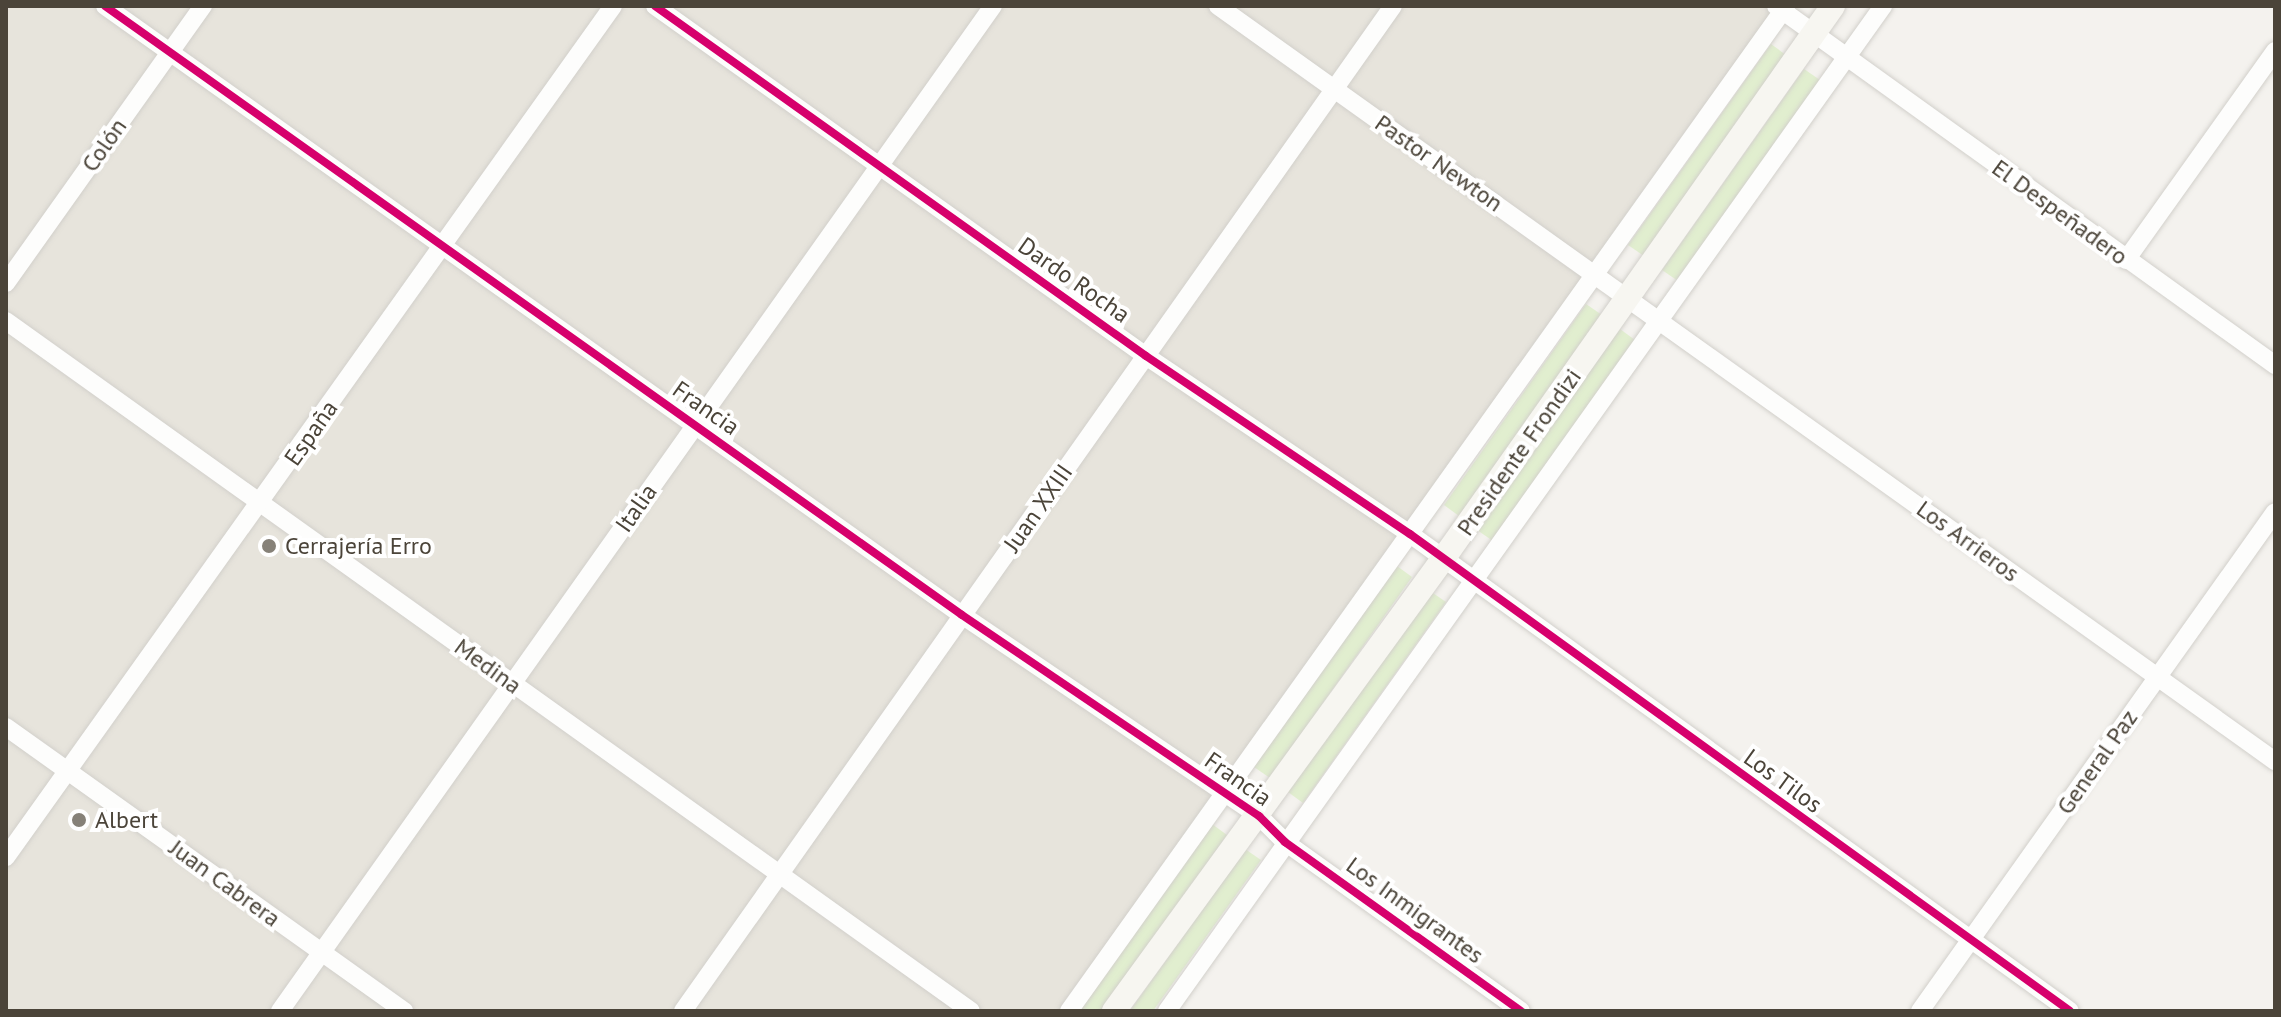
<!DOCTYPE html>
<meta charset="utf-8">
<style>
body{margin:0}
#map{position:relative;width:2281px;height:1017px;overflow:hidden;background:#f4f2ee;font-family:"PT Sans",sans-serif}
div>[style]{position:absolute}
.residential>*{inset:0;background:#e7e4dc}
.green>*{inset:0;background:#e1eecf}
.roads{filter:drop-shadow(0 0 2px #d2d0cb) drop-shadow(0 0 2px #d2d0cb)}
.minor>*{height:18px;margin:-9px;padding:0 9px;transform-origin:9px;border-radius:9px;background:#fdfdfc}
.secondary>*{height:24px;margin:-12px;padding:0 12px;transform-origin:12px;border-radius:12px;background:#f7f6f1}
.cycleway>*{height:8px;margin:-4px;padding:0 4px;transform-origin:4px;border-radius:4px;background:#d6006c}
.dots>*{width:22px;height:22px;translate:-50% -50%;box-sizing:border-box;border:4px solid #fff;border-radius:50%}
span{translate:-50% -50%;white-space:nowrap;text-align:center;line-height:1.15;-webkit-text-stroke:8px #fff;paint-order:stroke}
.street-label{font-size:24px;color:#4b4439}
.poi-label{font-size:24px;color:#4b4439}
.left{translate:0 -50%;text-align:left}
.frame{position:absolute;inset:0;border:8px solid #4b4439;pointer-events:none}
</style>
<div id="map">
<div class="residential">
<div style="clip-path:polygon(6px 6px,1786px 6px,1069px 1011px,6px 1011px)"></div>
</div>
<div class="green">
<div style="clip-path:polygon(1771px 44px,1786px 55px,1644px 256px,1628px 245px)"></div>
<div style="clip-path:polygon(1804px 69px,1820px 80px,1678px 281px,1662px 270px)"></div>
<div style="clip-path:polygon(1586px 304px,1602px 315px,1459px 516px,1444px 505px)"></div>
<div style="clip-path:polygon(1620px 329px,1635px 340px,1493px 541px,1477px 530px)"></div>
<div style="clip-path:polygon(1397px 566px,1412px 577px,1270px 778px,1254px 767px)"></div>
<div style="clip-path:polygon(1430px 591px,1446px 602px,1303px 803px,1288px 792px)"></div>
<div style="clip-path:polygon(1212px 824px,1227px 835px,1102px 1011px,1079px 1011px)"></div>
<div style="clip-path:polygon(1245px 849px,1261px 860px,1153px 1011px,1130px 1011px)"></div>
</div>
<div class="roads">
<div class="minor">
<div style="left:105px;top:6px;width:1051px;rotate:35.4deg"></div>
<div style="left:962px;top:615px;width:359px;rotate:34.1deg"></div>
<div style="left:1259px;top:816px;width:37px;rotate:45deg"></div>
<div style="left:1285px;top:842px;width:290px;rotate:35.6deg"></div>
<div style="left:655px;top:6px;width:603px;rotate:35.48deg"></div>
<div style="left:1146px;top:356px;width:318px;rotate:34deg"></div>
<div style="left:1410px;top:534px;width:814px;rotate:35.86deg"></div>
<div style="left:1218px;top:6px;width:1299px;rotate:35.54deg"></div>
<div style="left:1776px;top:6px;width:615px;rotate:35.73deg"></div>
<div style="left:2126px;top:260px;width:257px;rotate:-54.5deg"></div>
<div style="left:6px;top:283px;width:340px;rotate:-54.6deg"></div>
<div style="left:6px;top:321px;width:1186px;rotate:35.57deg"></div>
<div style="left:6px;top:727px;width:489px;rotate:35.5deg"></div>
<div style="left:6px;top:857px;width:1045px;rotate:-54.5deg"></div>
<div style="left:280px;top:1011px;width:1232px;rotate:-54.65deg"></div>
<div style="left:683px;top:1011px;width:1230px;rotate:-54.76deg"></div>
<div style="left:1069px;top:1011px;width:1235px;rotate:-54.49deg"></div>
<div style="left:1167px;top:1011px;width:1234px;rotate:-54.53deg"></div>
<div style="left:1920px;top:1011px;width:612px;rotate:-54.57deg"></div>
</div>
<div class="secondary">
<div style="left:1114px;top:1011px;width:559px;rotate:-53.95deg"></div>
<div style="left:1443px;top:559px;width:677px;rotate:-54.81deg"></div>
</div>
</div>
<div class="cycleway">
<div style="left:105px;top:6px;width:1051px;rotate:35.4deg"></div>
<div style="left:962px;top:615px;width:359px;rotate:34.1deg"></div>
<div style="left:1259px;top:816px;width:37px;rotate:45deg"></div>
<div style="left:1285px;top:842px;width:290px;rotate:35.6deg"></div>
<div style="left:655px;top:6px;width:603px;rotate:35.48deg"></div>
<div style="left:1146px;top:356px;width:318px;rotate:34deg"></div>
<div style="left:1410px;top:534px;width:814px;rotate:35.86deg"></div>
</div>
<div class="dots">
<div style="left:269px;top:546px;background:#868178"></div>
<div style="left:79px;top:820px;background:#868178"></div>
</div>
<div class="street-label">
<span style="left:104px;top:145px;rotate:-55deg">Colón</span>
<span style="left:1439px;top:163px;rotate:35deg">Pastor Newton</span>
<span style="left:2060px;top:212px;rotate:36deg">El Despeñadero</span>
<span style="left:1074px;top:280px;rotate:35deg">Dardo Rocha</span>
<span style="left:706px;top:408px;rotate:35deg">Francia</span>
<span style="left:311px;top:433px;rotate:-55deg">España</span>
<span style="left:1519px;top:452px;rotate:-55deg">Presidente Frondizi</span>
<span style="left:636px;top:508px;rotate:-55deg">Italia</span>
<span style="left:1038px;top:508px;rotate:-55deg">Juan XXIII</span>
<span style="left:1968px;top:541px;rotate:36deg">Los Arrieros</span>
<span style="left:488px;top:666px;rotate:36deg">Medina</span>
<span style="left:2097px;top:762px;rotate:-55deg">General Paz</span>
<span style="left:1238px;top:779px;rotate:35deg">Francia</span>
<span style="left:1783px;top:781px;rotate:36deg">Los Tilos</span>
<span style="left:225px;top:883px;rotate:36deg">Juan Cabrera</span>
<span style="left:1415px;top:910px;rotate:36deg">Los Inmigrantes</span>
</div>
<div class="poi-label">
<span class="left" style="left:285px;top:546px">Cerrajería Erro</span>
<span class="left" style="left:95px;top:820px">Albert</span>
</div>
<div class="frame"></div>
</div>
